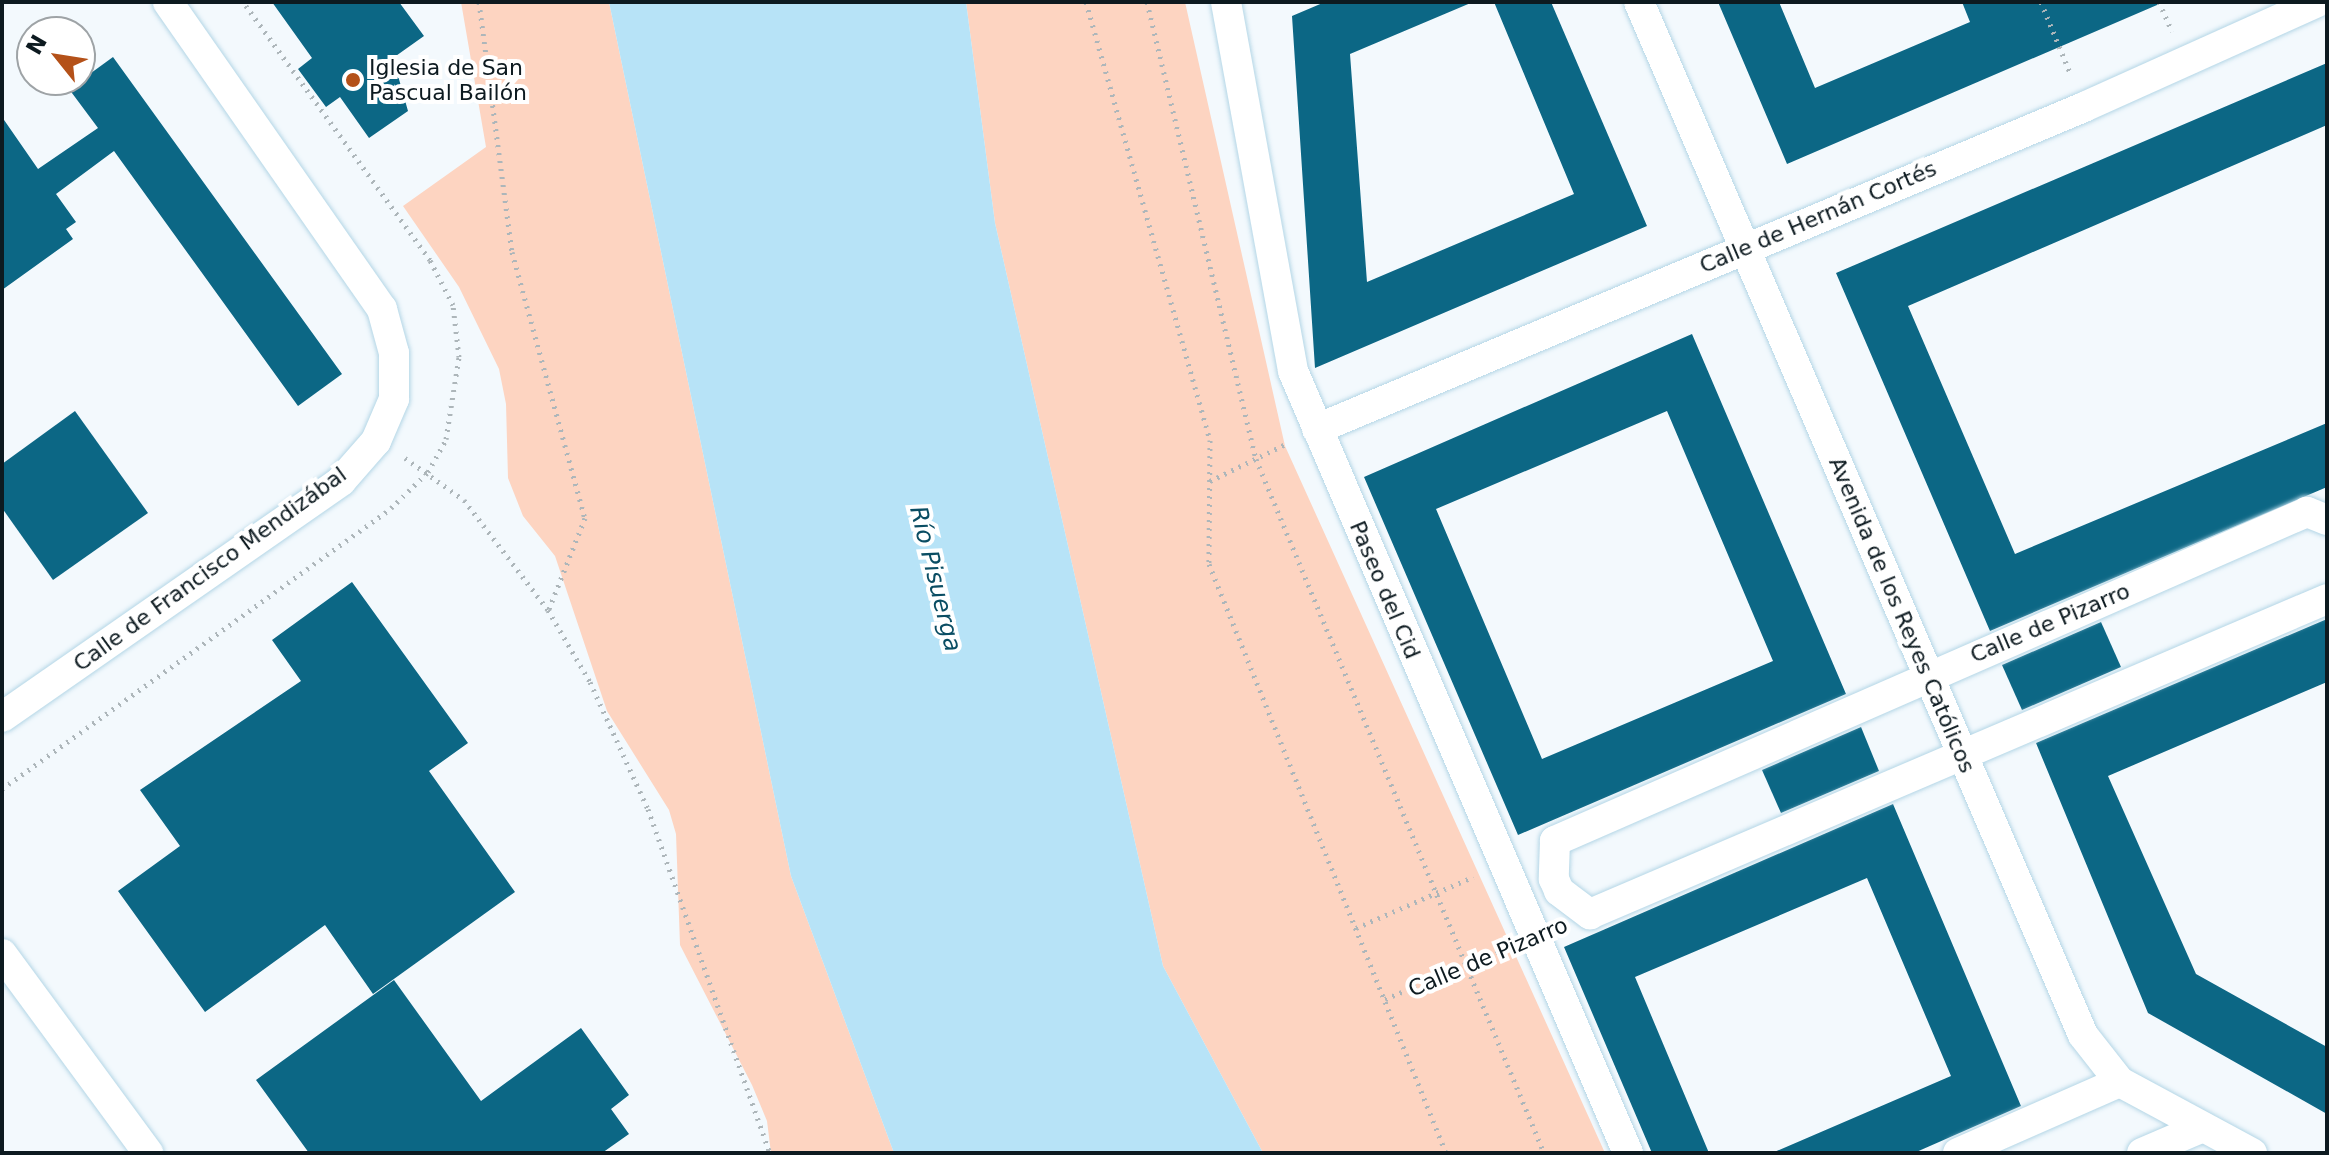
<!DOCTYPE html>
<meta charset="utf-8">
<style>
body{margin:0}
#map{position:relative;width:2329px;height:1155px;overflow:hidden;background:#f3f9fd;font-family:"DejaVu Sans",sans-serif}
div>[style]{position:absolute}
.green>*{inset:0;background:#fdd4c1}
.water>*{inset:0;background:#b7e3f7}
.building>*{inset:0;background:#0c6785}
.path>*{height:5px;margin-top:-2.5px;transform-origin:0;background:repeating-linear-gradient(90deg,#adb6ba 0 2px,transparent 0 8px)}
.roads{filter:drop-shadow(0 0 2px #b4d6e6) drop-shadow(0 0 2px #b4d6e6)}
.minor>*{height:30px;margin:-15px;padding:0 15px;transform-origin:15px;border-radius:15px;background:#fff}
.dots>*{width:22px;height:22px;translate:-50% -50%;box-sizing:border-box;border:4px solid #fff;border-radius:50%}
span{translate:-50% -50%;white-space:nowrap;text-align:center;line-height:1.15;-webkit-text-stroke:8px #fff;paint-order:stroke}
.poi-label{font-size:22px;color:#0d1a20}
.left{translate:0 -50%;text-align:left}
.street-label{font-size:22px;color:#0d1a20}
.water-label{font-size:24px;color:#0a4d63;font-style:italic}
.frame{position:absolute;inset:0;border:4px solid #0d1a20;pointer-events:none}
.north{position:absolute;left:16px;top:16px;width:80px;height:80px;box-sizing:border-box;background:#fff;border:2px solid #9ea3a6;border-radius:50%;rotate:300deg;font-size:22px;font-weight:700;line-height:32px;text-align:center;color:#0d1a20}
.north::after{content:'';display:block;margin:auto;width:28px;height:36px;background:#b45119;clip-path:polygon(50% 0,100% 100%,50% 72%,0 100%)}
</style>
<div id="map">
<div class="green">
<div style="clip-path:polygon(461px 2px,609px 2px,791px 876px,894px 1153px,771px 1153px,767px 1121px,752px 1085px,680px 945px,676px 834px,669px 810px,607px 711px,555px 556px,523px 516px,508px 478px,506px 404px,499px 369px,459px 287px,403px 206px,486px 147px)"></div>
<div style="clip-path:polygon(966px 2px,1185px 2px,1285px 446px,1605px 1153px,1263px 1153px,1163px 966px,995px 223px)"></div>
</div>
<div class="water">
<div style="clip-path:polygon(609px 2px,966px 2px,995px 223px,1163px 966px,1263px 1153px,894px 1153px,791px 876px)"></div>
</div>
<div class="building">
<div style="clip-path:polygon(272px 2px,399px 2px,424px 36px,393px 58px,408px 111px,369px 138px,340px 97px,326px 107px,298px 69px,312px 58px)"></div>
<div style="clip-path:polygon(1325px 2px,1473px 2px,1350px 54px,1367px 282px,1574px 194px,1494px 2px,1551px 2px,1647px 226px,1315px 368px,1292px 16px)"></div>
<div style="clip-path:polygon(1718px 2px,1779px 2px,1815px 88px,1970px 22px,1962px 2px,2164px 2px,1787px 164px)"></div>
<div style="clip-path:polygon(113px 57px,342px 374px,298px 406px,114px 151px,56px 194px,76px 222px,66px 229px,73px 239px,2px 290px,2px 117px,38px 169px,98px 128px,69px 89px)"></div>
<div style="clip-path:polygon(2327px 63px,2327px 125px,1908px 306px,2015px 554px,2327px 423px,2327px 487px,1990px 631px,1836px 273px)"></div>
<div style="clip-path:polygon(evenodd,1692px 334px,1846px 694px,1518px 835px,1364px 477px,1692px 334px,1667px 411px,1773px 661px,1542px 759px,1436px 509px,1667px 411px)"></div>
<div style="clip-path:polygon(75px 411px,148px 513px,53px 580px,2px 508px,2px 464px)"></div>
<div style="clip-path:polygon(352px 582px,468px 743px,429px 771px,515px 892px,373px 994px,325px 925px,205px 1012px,118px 891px,180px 846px,140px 790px,301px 681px,272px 640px)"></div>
<div style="clip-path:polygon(2327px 619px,2327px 682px,2108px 776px,2196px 974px,2327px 1047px,2327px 1114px,2148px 1013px,2036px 743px)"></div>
<div style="clip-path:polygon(2101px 622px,2121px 667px,2022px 710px,2002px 665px)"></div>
<div style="clip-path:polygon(1861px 727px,1879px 771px,1781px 813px,1762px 770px)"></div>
<div style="clip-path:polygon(1893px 804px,2021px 1106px,1914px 1153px,1772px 1153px,1951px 1076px,1867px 878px,1635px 977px,1709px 1153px,1652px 1153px,1564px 947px)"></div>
<div style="clip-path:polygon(394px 980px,481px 1101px,581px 1028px,629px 1095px,611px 1109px,629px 1134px,602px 1153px,309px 1153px,256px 1080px)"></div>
</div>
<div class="path">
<div style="left:479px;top:2px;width:252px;rotate:82.5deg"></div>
<div style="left:512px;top:252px;width:276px;rotate:74.7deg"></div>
<div style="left:585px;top:518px;width:98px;rotate:111.6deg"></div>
<div style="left:1086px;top:2px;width:455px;rotate:74.2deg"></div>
<div style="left:1210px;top:440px;width:124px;rotate:90.5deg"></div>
<div style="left:1209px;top:564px;width:635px;rotate:68.08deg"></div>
<div style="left:1147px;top:2px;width:470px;rotate:76.6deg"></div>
<div style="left:1256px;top:459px;width:751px;rotate:67.46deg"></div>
<div style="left:2041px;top:2px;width:79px;rotate:67.7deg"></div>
<div style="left:2159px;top:2px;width:32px;rotate:66deg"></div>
<div style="left:405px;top:458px;width:72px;rotate:35.4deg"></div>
<div style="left:464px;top:500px;width:138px;rotate:52.6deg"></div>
<div style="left:548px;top:610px;width:83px;rotate:59.7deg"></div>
<div style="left:590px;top:682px;width:140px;rotate:65.5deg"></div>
<div style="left:648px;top:809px;width:365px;rotate:70.5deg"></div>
<div style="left:1210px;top:481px;width:87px;rotate:-26deg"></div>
<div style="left:2px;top:789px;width:480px;rotate:-35.8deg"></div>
<div style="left:391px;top:508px;width:52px;rotate:-44.2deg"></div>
<div style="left:428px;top:472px;width:38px;rotate:-61deg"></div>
<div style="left:446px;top:439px;width:83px;rotate:-81deg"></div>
<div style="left:459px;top:357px;width:52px;rotate:-96.6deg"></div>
<div style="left:453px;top:305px;width:51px;rotate:-117.1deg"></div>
<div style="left:430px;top:260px;width:319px;rotate:-125.9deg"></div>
<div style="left:1356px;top:928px;width:128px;rotate:-23.6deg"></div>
<div style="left:1385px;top:999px;width:131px;rotate:-22.5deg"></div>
</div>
<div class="roads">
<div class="minor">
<div style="left:1226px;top:2px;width:375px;rotate:79.7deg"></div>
<div style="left:1293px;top:371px;width:851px;rotate:66.81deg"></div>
<div style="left:1639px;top:2px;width:1124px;rotate:66.74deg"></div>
<div style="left:2083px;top:1035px;width:60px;rotate:51.8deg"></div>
<div style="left:2120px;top:1082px;width:150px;rotate:28.3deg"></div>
<div style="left:1317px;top:429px;width:832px;rotate:-22.77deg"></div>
<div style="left:2084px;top:107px;width:256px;rotate:-24.2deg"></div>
<div style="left:2327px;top:520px;width:22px;rotate:-158deg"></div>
<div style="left:2307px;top:512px;width:821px;rotate:156.37deg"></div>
<div style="left:1555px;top:841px;width:38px;rotate:92deg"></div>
<div style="left:1554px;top:879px;width:13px;rotate:67deg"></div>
<div style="left:1559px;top:891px;width:39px;rotate:37deg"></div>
<div style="left:1590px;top:914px;width:801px;rotate:-23.14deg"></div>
<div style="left:2px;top:717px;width:413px;rotate:-34.8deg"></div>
<div style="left:341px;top:481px;width:53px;rotate:-48.8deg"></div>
<div style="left:376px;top:441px;width:46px;rotate:-66.8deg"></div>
<div style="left:394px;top:399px;width:46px;rotate:-90deg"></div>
<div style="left:394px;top:353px;width:46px;rotate:-105.3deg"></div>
<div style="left:382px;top:309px;width:374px;rotate:-124.9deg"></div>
<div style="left:2px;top:954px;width:247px;rotate:53.7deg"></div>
<div style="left:1958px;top:1153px;width:177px;rotate:-23.7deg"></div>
<div style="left:2142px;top:1153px;width:66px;rotate:-23.1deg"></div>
</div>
</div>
<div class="dots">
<div style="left:353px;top:80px;background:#b45119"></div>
</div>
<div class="poi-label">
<span class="left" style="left:369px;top:80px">Iglesia de San<br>Pascual Bailón</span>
</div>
<div class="street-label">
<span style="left:1818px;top:217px;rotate:-23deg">Calle de Hernán Cortés</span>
<span style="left:210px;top:569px;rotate:-36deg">Calle de Francisco Mendizábal</span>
<span style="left:1385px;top:590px;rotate:67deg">Paseo del Cid</span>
<span style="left:1902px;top:615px;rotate:67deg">Avenida de los Reyes Católicos</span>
<span style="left:2050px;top:623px;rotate:-23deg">Calle de Pizarro</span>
<span style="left:1488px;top:957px;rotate:-23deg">Calle de Pizarro</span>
</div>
<div class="water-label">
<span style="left:935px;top:579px;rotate:76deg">Río Pisuerga</span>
</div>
<div class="frame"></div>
<div class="north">N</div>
</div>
